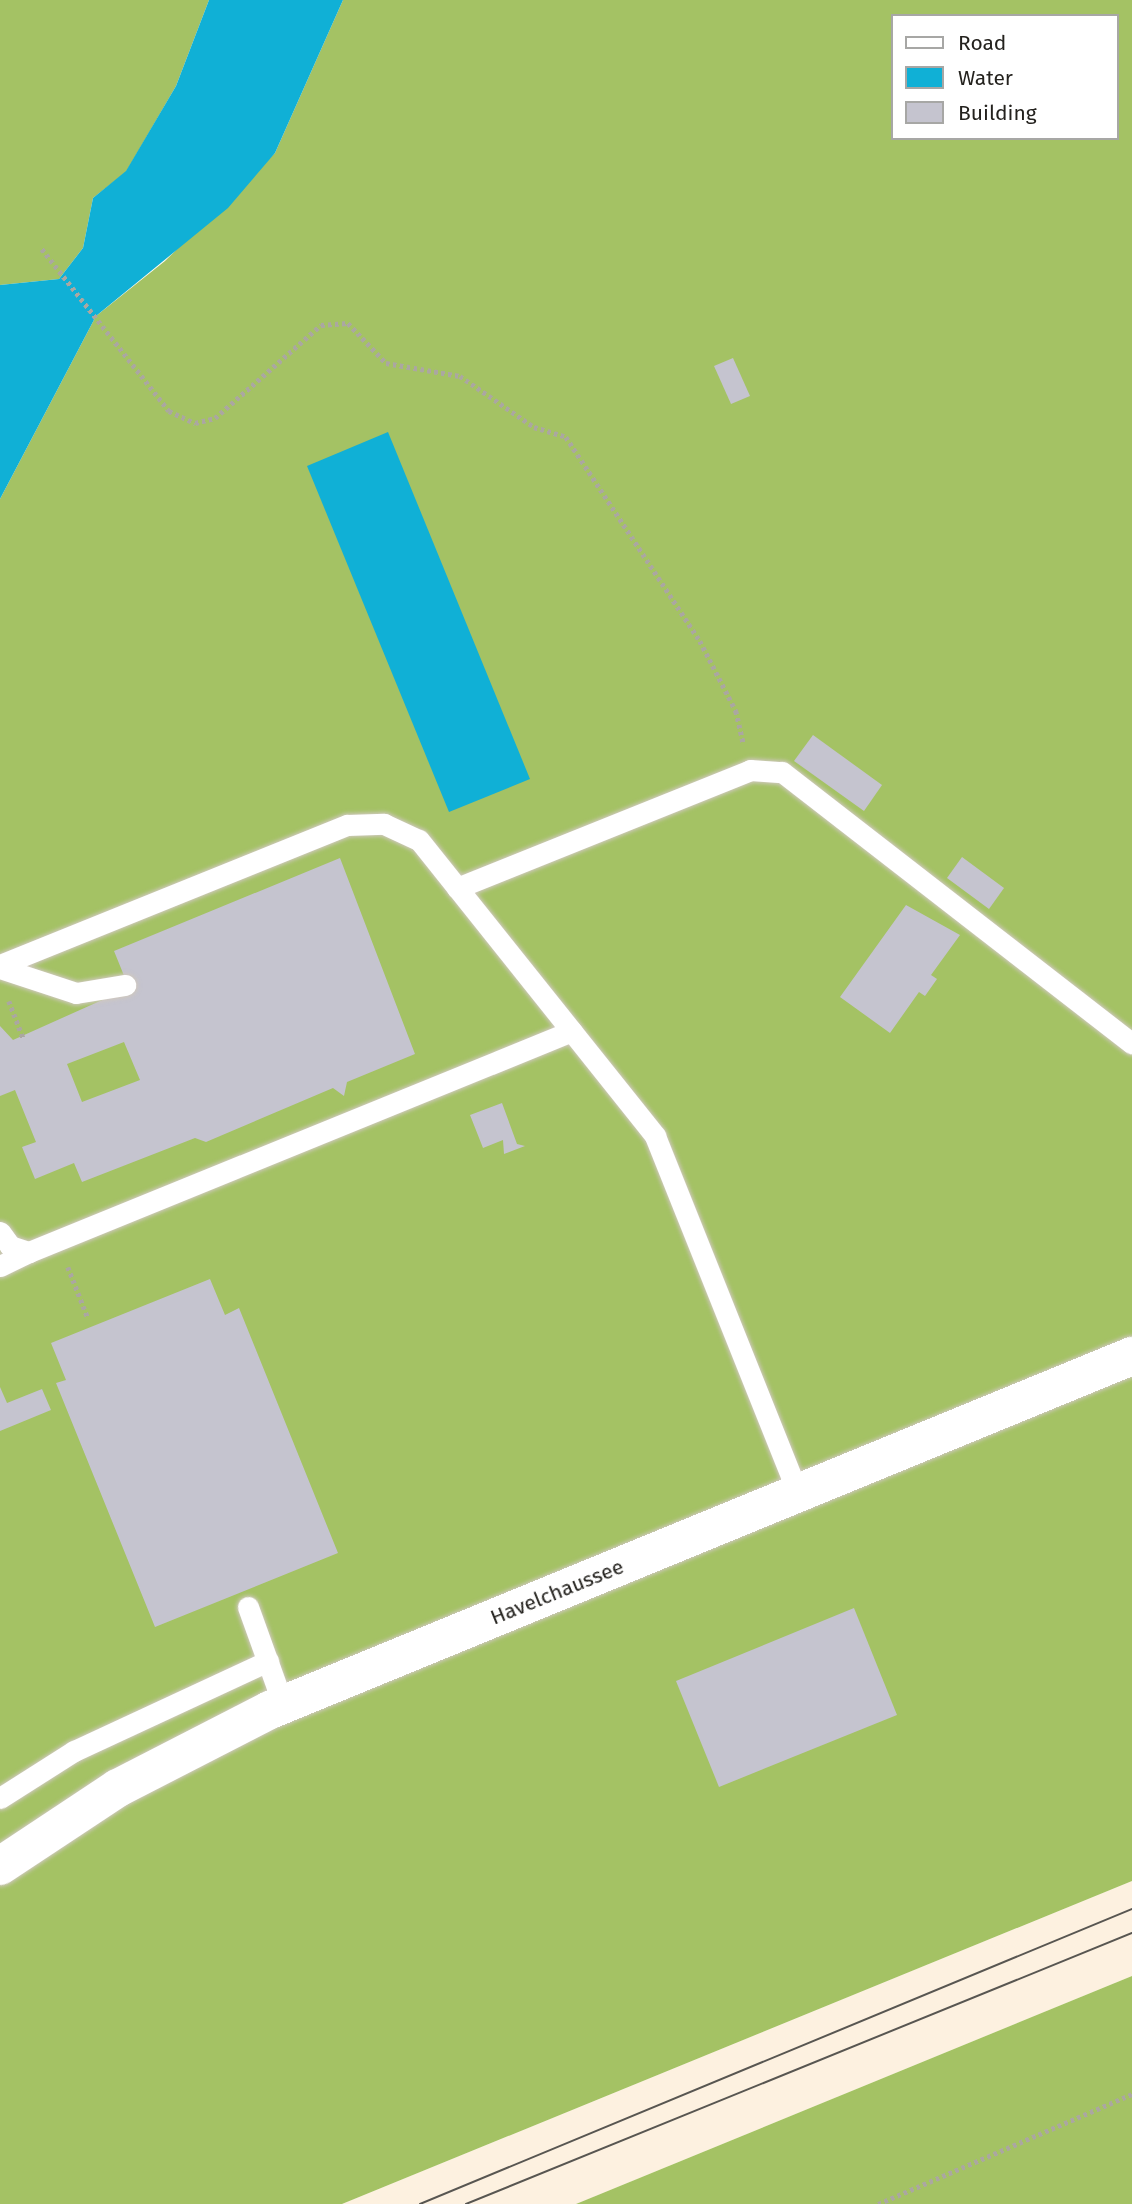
<!DOCTYPE html>
<style>
body{margin:0}
#map{position:relative;width:1132px;height:2204px;overflow:hidden;background:#fffbf4;font-family:"Fira Sans",sans-serif}
div>[style]{position:absolute}
.built>*{inset:0;background:#fdf1e0}
.forest>*{inset:0;background:#a4c264}
.water>*{inset:0;background:#10b0d6}
.building>*{inset:0;background:#c5c4cf}
.path>*{height:4.5px;margin-top:-2.25px;transform-origin:0;background:repeating-linear-gradient(90deg,#aba7a1 0 3.5px,transparent 0 7px)}
.roads{filter:drop-shadow(0 0 2px #cfc8be) drop-shadow(0 0 2px #cfc8be)}
.service>*{height:21px;margin:-10.5px;padding:0 10.5px;transform-origin:10.5px;border-radius:10.5px;background:#fff}
.tertiary>*{height:38px;margin:-19px;padding:0 19px;transform-origin:19px;border-radius:19px;background:#fff}
.tram>*{height:2px;margin:-1px;padding:0 1px;transform-origin:1px;border-radius:1px;background:#585651}
span{translate:-50% -50%;white-space:nowrap;text-align:center;line-height:1.15;-webkit-text-stroke:7px #fff;paint-order:stroke}
.street-label{font-size:21px;color:#24221e}
.legend{position:absolute;left:891px;top:14px;width:228px;height:126px;box-sizing:border-box;background:#fff;border:2px solid #a7a7a5;margin:0;padding:9px 12px;list-style:none;font-size:21px;color:#24221e}
.legend li{display:flex;align-items:center;gap:14px;height:35px}
.legend b{width:35px;border:2px solid #a7a7a5}
</style>
<div id="map">
<div class="built">
<div style="clip-path:polygon(1132px 1881px,1132px 1976px,576px 2204px,342px 2204px)"></div>
</div>
<div class="forest">
<div style="clip-path:polygon(0 0,209px 0,176px 86px,126px 172px,93px 198px,83px 248px,59px 279px,0 285px)"></div>
<div style="clip-path:polygon(evenodd,343px 0,1132px 0,1132px 1881px,342px 2204px,0 2204px,0 499px,96px 316px,165px 261px,275px 153px,343px 0,892px 16px,1116px 16px,1116px 138px,892px 138px,892px 16px)"></div>
<div style="clip-path:polygon(1132px 1976px,1132px 2204px,576px 2204px)"></div>
</div>
<div class="water">
<div style="clip-path:polygon(209px 0,343px 0,275px 153px,228px 208px,96px 316px,0 499px,0 285px,59px 279px,83px 248px,93px 198px,126px 171px,176px 86px)"></div>
<div style="clip-path:polygon(388px 432px,530px 779px,449px 812px,307px 466px)"></div>
</div>
<div class="building">
<div style="clip-path:polygon(733px 358px,750px 396px,731px 404px,714px 366px)"></div>
<div style="clip-path:polygon(813px 735px,882px 785px,864px 811px,794px 761px)"></div>
<div style="clip-path:polygon(962px 857px,1004px 888px,989px 909px,947px 878px)"></div>
<div style="clip-path:polygon(evenodd,340px 858px,415px 1054px,347px 1082px,344px 1096px,333px 1088px,206px 1142px,195px 1138px,82px 1182px,74px 1163px,35px 1179px,22px 1147px,36px 1142px,15px 1090px,0 1096px,0 1026px,13px 1040px,129px 988px,114px 951px,340px 858px,124px 1042px,140px 1080px,82px 1102px,67px 1064px,124px 1042px)"></div>
<div style="clip-path:polygon(906px 905px,960px 935px,931px 975px,937px 979px,925px 996px,919px 992px,890px 1033px,840px 997px)"></div>
<div style="clip-path:polygon(502px 1103px,517px 1144px,525px 1146px,504px 1154px,503px 1140px,483px 1148px,470px 1115px)"></div>
<div style="clip-path:polygon(210px 1279px,225px 1315px,239px 1308px,338px 1553px,155px 1627px,56px 1383px,66px 1380px,51px 1343px)"></div>
<div style="clip-path:polygon(0 1387px,7px 1403px,42px 1389px,51px 1410px,0 1431px)"></div>
<div style="clip-path:polygon(854px 1608px,897px 1715px,719px 1787px,676px 1681px)"></div>
</div>
<div class="path">
<div style="left:42px;top:249px;width:206px;rotate:51.9deg"></div>
<div style="left:169px;top:411px;width:29px;rotate:25deg"></div>
<div style="left:195px;top:423px;width:21px;rotate:-14deg"></div>
<div style="left:215px;top:418px;width:141px;rotate:-41.3deg"></div>
<div style="left:321px;top:325px;width:27px;rotate:-4deg"></div>
<div style="left:348px;top:323px;width:55px;rotate:46.5deg"></div>
<div style="left:386px;top:363px;width:75px;rotate:10deg"></div>
<div style="left:460px;top:376px;width:90px;rotate:34.6deg"></div>
<div style="left:534px;top:427px;width:34px;rotate:17deg"></div>
<div style="left:566px;top:437px;width:244px;rotate:56.7deg"></div>
<div style="left:700px;top:641px;width:79px;rotate:62.8deg"></div>
<div style="left:736px;top:711px;width:32px;rotate:77deg"></div>
<div style="left:9px;top:1001px;width:39px;rotate:69deg"></div>
<div style="left:68px;top:1267px;width:55px;rotate:68.6deg"></div>
<div style="left:878px;top:2204px;width:277px;rotate:-23.4deg"></div>
</div>
<div class="roads">
<div class="service">
<div style="left:457px;top:888px;width:316px;rotate:-21.9deg"></div>
<div style="left:750px;top:770px;width:32px;rotate:4deg"></div>
<div style="left:782px;top:772px;width:443px;rotate:37.8deg"></div>
<div style="left:0;top:965px;width:374px;rotate:-22deg"></div>
<div style="left:347px;top:825px;width:37px;rotate:-2deg"></div>
<div style="left:384px;top:824px;width:38px;rotate:25deg"></div>
<div style="left:419px;top:840px;width:379px;rotate:51.4deg"></div>
<div style="left:655px;top:1136px;width:386px;rotate:68.2deg"></div>
<div style="left:0;top:968px;width:80px;rotate:18.2deg"></div>
<div style="left:76px;top:993px;width:50px;rotate:-9.3deg"></div>
<div style="left:0;top:1232px;width:17px;rotate:54deg"></div>
<div style="left:10px;top:1246px;width:20px;rotate:18deg"></div>
<div style="left:29px;top:1252px;width:586px;rotate:-22.15deg"></div>
<div style="left:0;top:1266px;width:32px;rotate:-26deg"></div>
<div style="left:248px;top:1607px;width:103px;rotate:70.2deg"></div>
<div style="left:0;top:1798px;width:88px;rotate:-32.4deg"></div>
<div style="left:74px;top:1751px;width:214px;rotate:-24.9deg"></div>
</div>
<div class="tertiary">
<div style="left:0;top:1866px;width:141px;rotate:-33.5deg"></div>
<div style="left:118px;top:1788px;width:171px;rotate:-27.2deg"></div>
<div style="left:270px;top:1710px;width:932px;rotate:-22.33deg"></div>
</div>
</div>
<div class="tram">
<div style="left:420px;top:2204px;width:771px;rotate:-22.51deg"></div>
<div style="left:466px;top:2204px;width:719px;rotate:-22.14deg"></div>
</div>
<div class="street-label">
<span style="left:557px;top:1592px;rotate:-22deg">Havelchaussee</span>
</div>
<ul class="legend">
<li><b style="height:9px;background:#fff"></b>Road</li>
<li><b style="height:19px;background:#10b0d6"></b>Water</li>
<li><b style="height:19px;background:#c5c4cf"></b>Building</li>
</ul>
</div>
